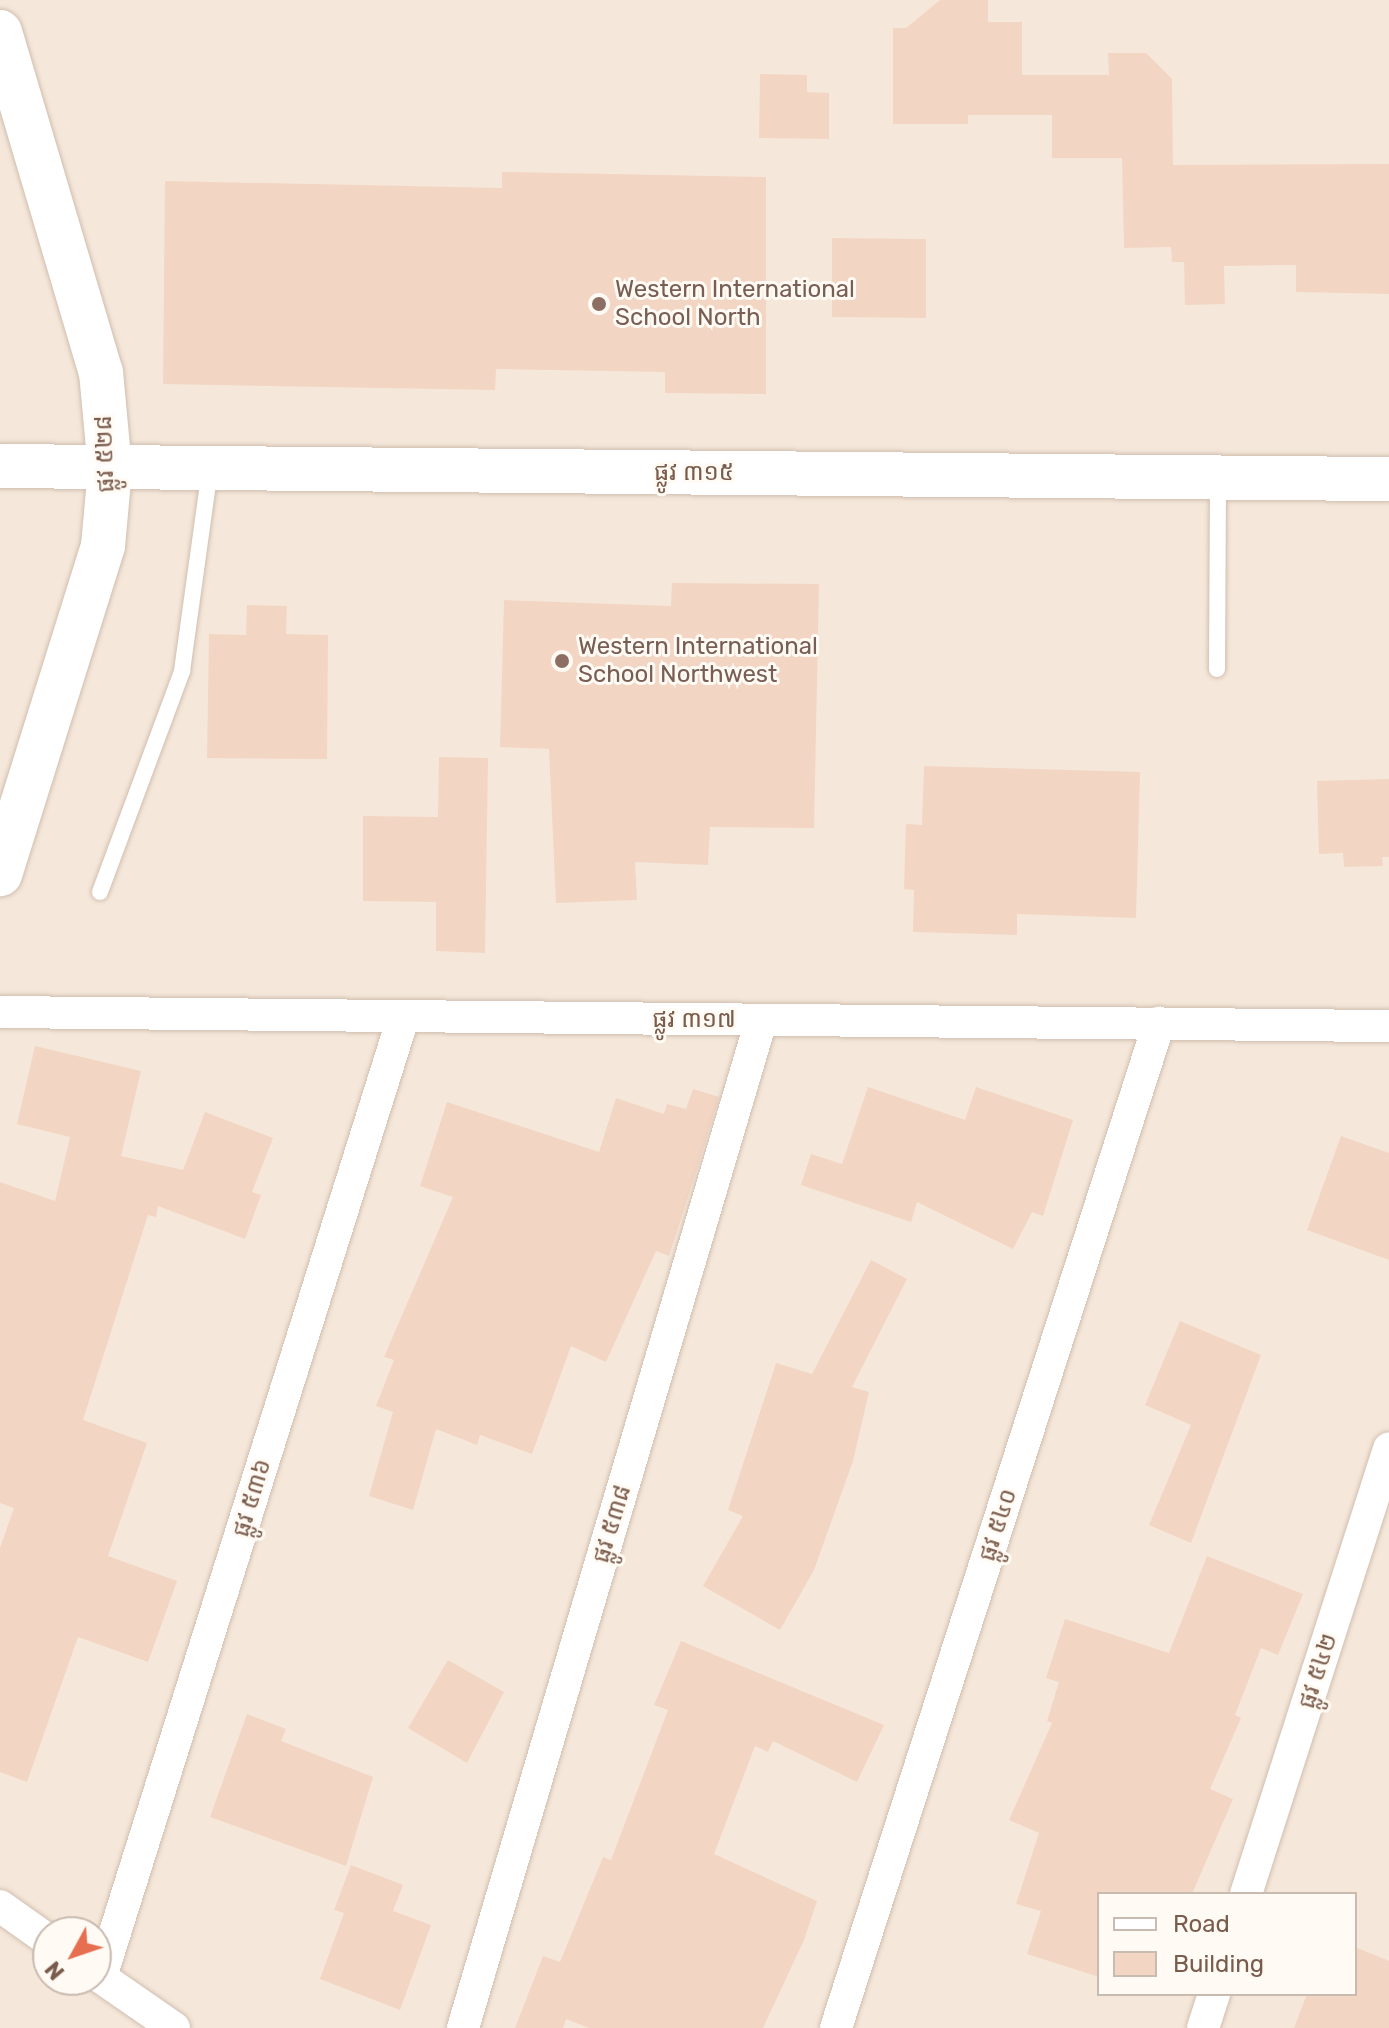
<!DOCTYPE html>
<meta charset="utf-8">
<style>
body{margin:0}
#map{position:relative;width:1389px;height:2028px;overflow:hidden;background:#fdf6ec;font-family:Rubik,"Noto Sans Khmer",sans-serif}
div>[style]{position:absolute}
.residential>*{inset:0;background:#f5e8da}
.building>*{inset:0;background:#f3d5c3}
.roads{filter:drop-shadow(0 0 2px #d1beb0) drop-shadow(0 0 2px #d1beb0)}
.lane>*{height:16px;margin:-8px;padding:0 8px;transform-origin:8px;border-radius:8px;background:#fff}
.street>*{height:32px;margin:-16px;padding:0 16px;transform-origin:16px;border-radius:16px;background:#fff}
.secondary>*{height:44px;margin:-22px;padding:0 22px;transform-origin:22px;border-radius:22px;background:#fff}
.dots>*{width:22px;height:22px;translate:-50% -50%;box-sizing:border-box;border:4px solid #fffaf3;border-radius:50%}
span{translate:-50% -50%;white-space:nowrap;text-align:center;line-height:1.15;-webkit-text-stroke:6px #fffaf3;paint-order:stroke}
.education-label{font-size:24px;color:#785e54}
.left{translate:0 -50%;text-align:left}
.street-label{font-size:24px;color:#7a5c4d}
.legend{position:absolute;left:1097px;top:1892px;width:260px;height:104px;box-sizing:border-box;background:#fffaf3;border:2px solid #cabbb1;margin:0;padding:10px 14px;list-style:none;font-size:24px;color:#7a5c4d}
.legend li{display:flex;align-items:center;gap:16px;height:40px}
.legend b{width:40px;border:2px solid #cabbb1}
.north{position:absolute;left:32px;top:1916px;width:80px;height:80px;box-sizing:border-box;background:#fffaf3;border:2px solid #cabbb1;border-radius:50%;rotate:230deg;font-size:22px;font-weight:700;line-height:32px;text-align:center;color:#7a5c4d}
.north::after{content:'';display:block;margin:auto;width:28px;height:36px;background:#e76f51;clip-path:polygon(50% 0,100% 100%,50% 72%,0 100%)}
</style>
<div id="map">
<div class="residential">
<div style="clip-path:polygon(evenodd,0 0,1389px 0,1389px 2028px,0 2028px,0 0,1099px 1894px,1355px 1894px,1355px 1994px,1099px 1994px,1099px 1894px,0 0,48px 1932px,96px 1932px,96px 1980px,48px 1980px,48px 1932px)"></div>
</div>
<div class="building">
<div style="clip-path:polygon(940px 0,988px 0,988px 22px,1022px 22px,1022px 75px,1109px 75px,1108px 53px,1146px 53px,1172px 79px,1173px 165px,1389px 164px,1389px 294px,1296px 292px,1296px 265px,1224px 266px,1225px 304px,1185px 305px,1184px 262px,1172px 262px,1171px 247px,1124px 248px,1122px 158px,1052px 158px,1052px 115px,968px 115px,968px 124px,893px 124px,893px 28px,906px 28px)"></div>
<div style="clip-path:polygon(760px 74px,807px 75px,807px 92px,829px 93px,829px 139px,759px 138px)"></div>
<div style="clip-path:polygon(502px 172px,766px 177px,766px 394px,665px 393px,665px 372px,496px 369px,495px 390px,163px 384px,165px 181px,502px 188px)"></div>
<div style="clip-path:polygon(832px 238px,926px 239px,926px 318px,832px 317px)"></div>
<div style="clip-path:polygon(672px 583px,819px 584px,814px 828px,710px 827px,708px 865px,635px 862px,637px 900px,556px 903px,549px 749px,500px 747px,504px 600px,671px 606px)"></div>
<div style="clip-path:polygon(247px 605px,287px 606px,286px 634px,328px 635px,327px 759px,207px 758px,209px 634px,246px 635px)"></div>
<div style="clip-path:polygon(439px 757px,488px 758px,485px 953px,436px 951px,436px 902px,363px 901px,363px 816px,438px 817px)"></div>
<div style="clip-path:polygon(924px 766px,1140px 772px,1136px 918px,1017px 914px,1017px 935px,913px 932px,914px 890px,904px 889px,906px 824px,922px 825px)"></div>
<div style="clip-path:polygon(1389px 779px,1389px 857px,1382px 857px,1383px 866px,1344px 867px,1343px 853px,1319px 854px,1317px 781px)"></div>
<div style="clip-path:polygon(35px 1046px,141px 1071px,121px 1156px,183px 1170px,205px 1112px,273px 1138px,252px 1192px,261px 1195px,245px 1239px,158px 1206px,156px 1217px,148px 1215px,83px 1420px,147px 1443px,108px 1556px,177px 1581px,148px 1662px,78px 1637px,27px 1782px,0 1772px,0 1548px,14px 1508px,0 1503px,0 1182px,55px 1201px,70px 1137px,17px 1124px)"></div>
<div style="clip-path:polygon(868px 1087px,965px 1120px,976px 1087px,1073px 1120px,1043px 1216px,1032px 1212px,1013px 1249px,917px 1202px,911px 1222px,801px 1185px,811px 1154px,842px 1164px)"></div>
<div style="clip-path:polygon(693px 1089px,719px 1097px,697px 1169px,669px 1256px,656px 1251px,606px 1362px,571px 1346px,532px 1454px,480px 1435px,477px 1445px,436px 1429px,413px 1510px,369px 1496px,393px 1412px,376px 1406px,394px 1360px,384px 1357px,453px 1197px,420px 1186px,447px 1102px,599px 1152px,616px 1098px,664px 1114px,667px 1104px,686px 1109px)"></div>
<div style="clip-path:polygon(1341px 1136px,1389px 1153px,1389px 1260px,1307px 1230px)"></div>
<div style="clip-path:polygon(871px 1260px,907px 1279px,852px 1387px,869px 1392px,853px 1461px,814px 1570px,780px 1630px,703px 1586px,743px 1516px,728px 1510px,776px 1363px,812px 1374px)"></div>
<div style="clip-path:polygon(1180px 1321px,1261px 1355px,1191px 1543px,1149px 1525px,1191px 1425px,1145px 1405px)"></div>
<div style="clip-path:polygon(1207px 1556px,1303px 1594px,1278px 1655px,1261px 1648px,1235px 1715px,1241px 1718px,1210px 1789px,1233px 1799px,1192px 1894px,1099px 1894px,1099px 1977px,1027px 1954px,1041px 1911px,1016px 1904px,1039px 1833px,1009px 1820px,1052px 1723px,1047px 1721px,1059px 1682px,1046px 1678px,1065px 1619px,1169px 1653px)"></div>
<div style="clip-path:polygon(681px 1641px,884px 1725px,857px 1782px,773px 1741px,768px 1752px,755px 1746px,714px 1854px,817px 1901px,804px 1940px,763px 2028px,589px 2028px,566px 2019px,563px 2028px,515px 2028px,543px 1956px,560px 1962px,603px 1857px,611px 1860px,668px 1710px,654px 1705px)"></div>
<div style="clip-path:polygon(448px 1660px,504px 1692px,467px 1763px,408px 1728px)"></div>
<div style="clip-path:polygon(247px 1714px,286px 1729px,281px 1741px,373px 1777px,346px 1866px,210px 1817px)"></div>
<div style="clip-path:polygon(351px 1865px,403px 1885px,393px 1911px,431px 1925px,400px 2010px,320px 1979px,344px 1913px,334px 1910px)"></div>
<div style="clip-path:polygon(1355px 1947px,1389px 1961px,1389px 2028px,1294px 2028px,1307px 1994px,1355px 1994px)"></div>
</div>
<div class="roads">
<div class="lane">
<div style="left:1217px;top:669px;width:190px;rotate:-89.7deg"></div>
<div style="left:100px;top:892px;width:236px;rotate:-69.6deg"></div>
<div style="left:182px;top:671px;width:203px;rotate:-82.1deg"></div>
</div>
<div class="street">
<div style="left:0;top:1012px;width:1389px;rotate:0.58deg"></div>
<div style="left:1246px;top:1894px;width:468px;rotate:-72.2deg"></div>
<div style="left:0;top:1906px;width:59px;rotate:35.3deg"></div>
<div style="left:96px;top:1974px;width:95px;rotate:34.7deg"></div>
<div style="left:101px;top:1977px;width:1005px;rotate:-72.52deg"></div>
<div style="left:463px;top:2028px;width:1050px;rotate:-73.52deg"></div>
<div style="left:836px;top:2028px;width:1056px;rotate:-72.18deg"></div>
<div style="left:1203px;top:2028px;width:36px;rotate:-72deg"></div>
</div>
<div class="secondary">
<div style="left:0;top:32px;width:355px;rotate:73.5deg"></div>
<div style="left:101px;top:372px;width:97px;rotate:84.7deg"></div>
<div style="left:110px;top:469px;width:77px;rotate:95.2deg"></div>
<div style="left:103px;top:546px;width:344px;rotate:107.4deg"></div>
<div style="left:0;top:466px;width:1389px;rotate:0.54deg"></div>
</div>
</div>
<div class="dots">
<div style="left:599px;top:304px;background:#8d6e63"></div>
<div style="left:562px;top:661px;background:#8d6e63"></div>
</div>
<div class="education-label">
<span class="left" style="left:615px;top:304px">Western International<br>School North</span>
<span class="left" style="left:578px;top:661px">Western International<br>School Northwest</span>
</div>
<div class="street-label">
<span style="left:105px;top:454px;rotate:-92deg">ផ្លូវ ៥២៨</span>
<span style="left:694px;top:473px">ផ្លូវ ៣១៥</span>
<span style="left:694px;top:1020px">ផ្លូវ ៣១៧</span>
<span style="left:252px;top:1498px;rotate:-73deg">ផ្លូវ ៥៣៦</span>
<span style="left:612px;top:1524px;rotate:-73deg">ផ្លូវ ៥៣៨</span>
<span style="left:998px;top:1525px;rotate:-72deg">ផ្លូវ ៥៤០</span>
<span style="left:1318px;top:1671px;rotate:-72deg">ផ្លូវ ៥៤២</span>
</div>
<ul class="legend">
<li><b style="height:10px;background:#fff"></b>Road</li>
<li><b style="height:22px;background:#f3d5c3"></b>Building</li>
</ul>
<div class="north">N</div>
</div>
